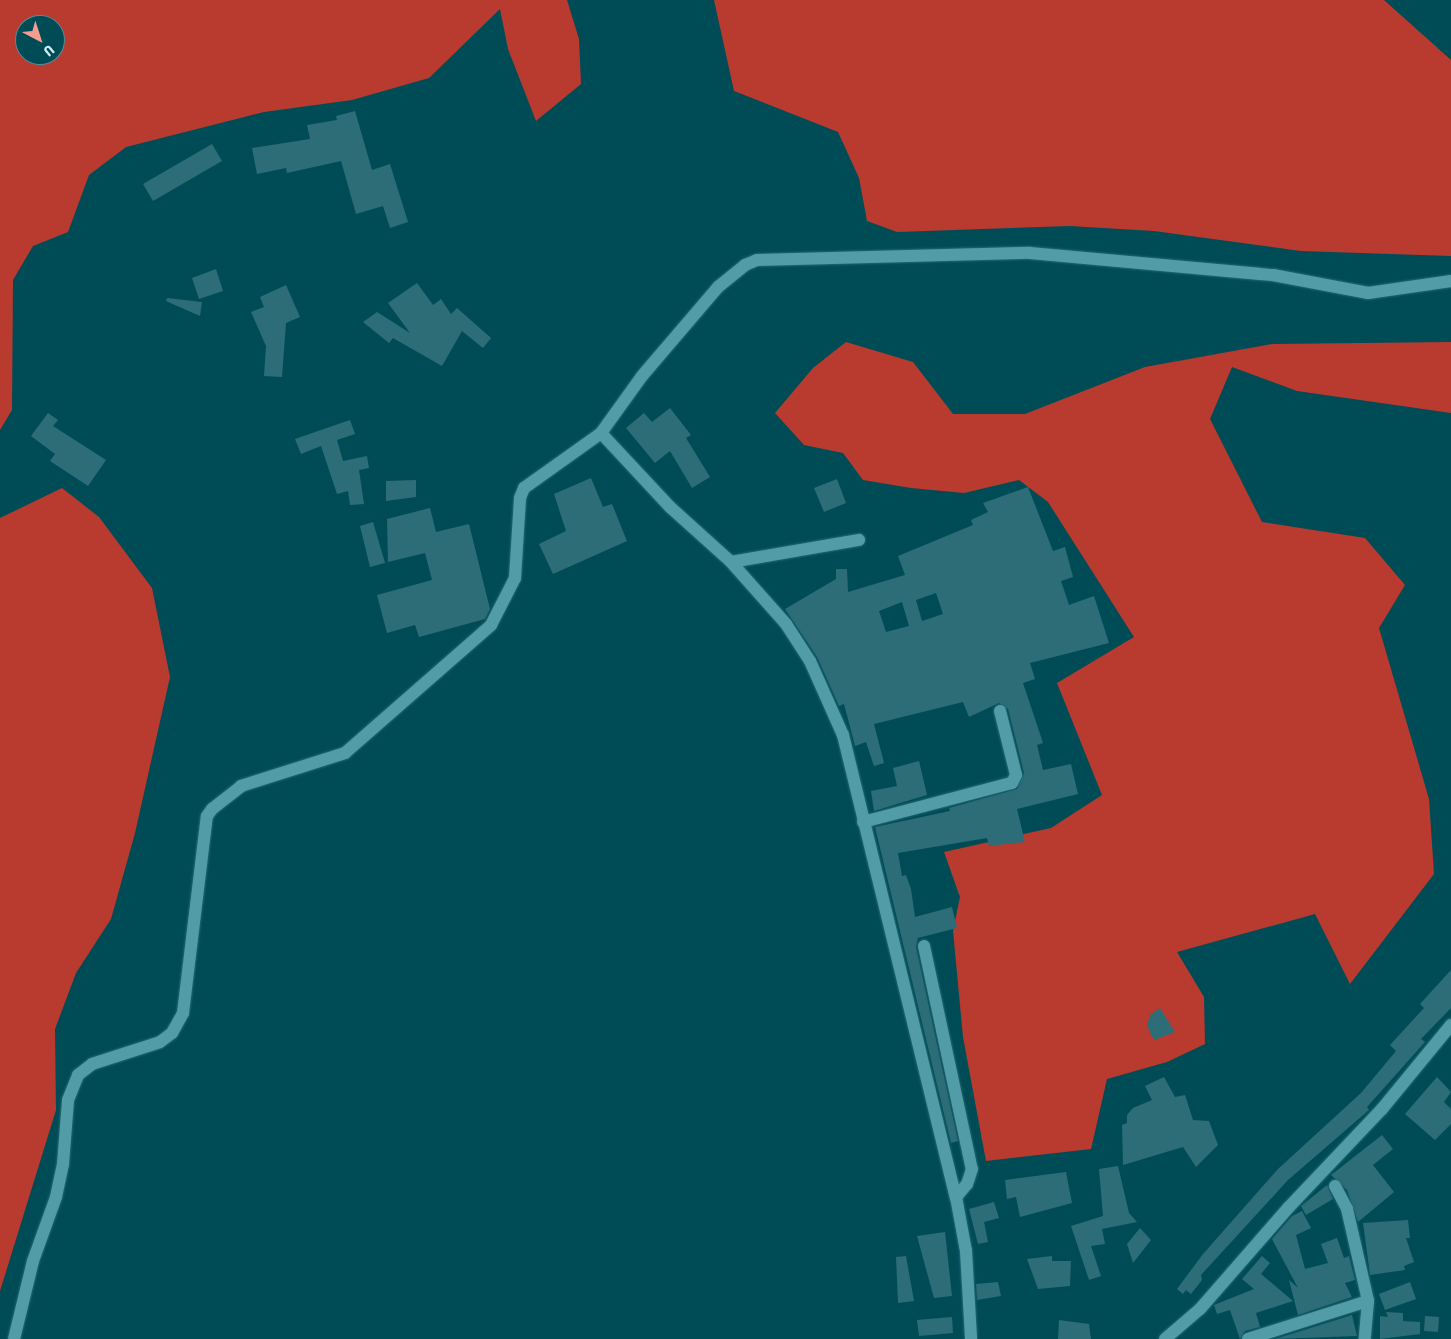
<!DOCTYPE html>
<style>
body{margin:0}
#map{position:relative;width:1451px;height:1339px;overflow:hidden;background:#004c56;font-family:"Asap Condensed",sans-serif}
div>[style]{position:absolute}
.green>*{inset:0;background:#b93b2f}
.building>*{inset:0;background:#2c6d77}
.roads{filter:drop-shadow(0 0 1px #266a73) drop-shadow(0 0 1px #266a73)}
.minor>*{height:12px;margin:-6px;padding:0 6px;transform-origin:6px;border-radius:6px;background:#529ca8}
span{translate:-50% -50%;white-space:nowrap;text-align:center;line-height:1.15;-webkit-text-stroke:4px #004c56;paint-order:stroke}
.north{position:absolute;left:15px;top:15px;width:50px;height:50px;box-sizing:border-box;background:#004c56;border:1px solid #548e96;border-radius:50%;rotate:140deg;font-size:14px;font-weight:700;line-height:20px;text-align:center;color:#d1f0f6}
.north::after{content:'';display:block;margin:auto;width:18px;height:22px;background:#f59d8f;clip-path:polygon(50% 0,100% 100%,50% 72%,0 100%)}
</style>
<div id="map">
<div class="green">
<div style="clip-path:polygon(evenodd,0 0,567px 0,579px 39px,581px 84px,536px 121px,508px 49px,500px 9px,429px 78px,352px 100px,264px 112px,126px 147px,89px 175px,68px 232px,33px 246px,13px 280px,12px 410px,0 430px,0 0,25px 25px,55px 25px,55px 55px,25px 55px,25px 25px)"></div>
<div style="clip-path:polygon(714px 0,1384px 0,1451px 60px,1451px 256px,1301px 251px,1154px 231px,1070px 226px,897px 232px,867px 221px,859px 178px,838px 132px,734px 91px)"></div>
<div style="clip-path:polygon(846px 342px,913px 362px,953px 414px,1025px 414px,1145px 367px,1272px 344px,1451px 342px,1451px 413px,1297px 391px,1232px 367px,1210px 419px,1262px 522px,1365px 538px,1405px 585px,1379px 628px,1429px 799px,1434px 874px,1350px 984px,1315px 914px,1177px 952px,1204px 997px,1205px 1044px,1167px 1062px,1107px 1079px,1091px 1149px,986px 1161px,963px 1037px,953px 931px,960px 897px,944px 852px,1051px 828px,1102px 795px,1057px 683px,1134px 637px,1048px 502px,1019px 480px,964px 493px,911px 488px,863px 480px,843px 453px,804px 445px,775px 413px,813px 368px)"></div>
<div style="clip-path:polygon(62px 488px,99px 517px,152px 588px,170px 677px,135px 833px,111px 919px,76px 973px,55px 1029px,56px 1110px,0 1291px,0 518px)"></div>
</div>
<div class="building">
<div style="clip-path:polygon(355px 111px,372px 170px,390px 164px,408px 222px,390px 228px,383px 206px,356px 214px,341px 161px,287px 173px,286px 168px,257px 174px,252px 148px,310px 139px,307px 125px,337px 120px,336px 116px)"></div>
<div style="clip-path:polygon(212px 144px,222px 161px,153px 201px,143px 184px)"></div>
<div style="clip-path:polygon(216px 269px,223px 291px,199px 299px,192px 278px)"></div>
<div style="clip-path:polygon(417px 283px,433px 305px,441px 299px,451px 314px,457px 308px,491px 338px,483px 348px,462px 331px,442px 366px,393px 338px,389px 343px,363px 322px,377px 312px,410px 333px,388px 303px)"></div>
<div style="clip-path:polygon(286px 285px,300px 317px,286px 323px,282px 377px,264px 376px,266px 346px,251px 312px,264px 307px,260px 297px)"></div>
<div style="clip-path:polygon(167px 298px,202px 302px,200px 316px,166px 301px)"></div>
<div style="clip-path:polygon(670px 408px,691px 435px,686px 438px,710px 477px,692px 488px,670px 451px,655px 463px,626px 428px,644px 413px,652px 422px)"></div>
<div style="clip-path:polygon(48px 413px,58px 420px,53px 426px,106px 460px,88px 486px,50px 461px,55px 454px,31px 436px)"></div>
<div style="clip-path:polygon(350px 420px,355px 434px,337px 440px,343px 461px,367px 456px,369px 468px,359px 470px,364px 504px,350px 505px,348px 491px,337px 494px,321px 446px,301px 454px,295px 439px)"></div>
<div style="clip-path:polygon(591px 478px,603px 507px,612px 504px,627px 541px,553px 574px,539px 544px,566px 531px,554px 494px)"></div>
<div style="clip-path:polygon(837px 479px,846px 503px,824px 512px,814px 488px)"></div>
<div style="clip-path:polygon(416px 480px,416px 497px,386px 501px,386px 481px)"></div>
<div style="clip-path:polygon(evenodd,1028px 487px,1053px 551px,1065px 547px,1073px 577px,1061px 581px,1069px 605px,1094px 596px,1109px 643px,1030px 663px,1035px 679px,1023px 683px,1043px 743px,1037px 745px,1043px 770px,1071px 764px,1078px 794px,1017px 809px,1025px 842px,989px 846px,987px 838px,898px 853px,902px 876px,906px 875px,911px 889px,915px 917px,952px 907px,957px 928px,918px 938px,916px 947px,958px 1141px,951px 1143px,875px 827px,950px 811px,949px 808px,1017px 789px,1024px 773px,1008px 709px,999px 703px,969px 717px,963px 702px,874px 724px,884px 763px,874px 766px,866px 742px,855px 746px,844px 704px,839px 706px,817px 657px,785px 609px,836px 579px,836px 569px,847px 569px,848px 592px,905px 575px,898px 556px,973px 525px,971px 520px,988px 512px,983px 503px,1028px 487px,936px 593px,943px 614px,922px 621px,916px 600px,936px 593px,1028px 487px,902px 602px,909px 626px,886px 632px,879px 611px,902px 602px)"></div>
<div style="clip-path:polygon(430px 508px,436px 532px,469px 524px,490px 609px,485px 619px,419px 637px,415px 625px,387px 633px,377px 595px,432px 580px,425px 553px,388px 562px,387px 519px)"></div>
<div style="clip-path:polygon(373px 522px,385px 563px,370px 567px,360px 526px)"></div>
<div style="clip-path:polygon(919px 761px,927px 795px,874px 811px,871px 791px,897px 786px,893px 768px)"></div>
<div style="clip-path:polygon(1451px 970px,1451px 1008px,1421px 1039px,1425px 1042px,1367px 1107px,1369px 1110px,1288px 1180px,1201px 1275px,1202px 1280px,1191px 1294px,1186px 1290px,1183px 1294px,1177px 1289px,1203px 1254px,1278px 1169px,1361px 1093px,1396px 1051px,1390px 1045px,1424px 1008px,1420px 1004px)"></div>
<div style="clip-path:polygon(1160px 1008px,1175px 1032px,1154px 1040px,1147px 1026px,1150px 1015px)"></div>
<div style="clip-path:polygon(1164px 1077px,1175px 1097px,1185px 1095px,1193px 1120px,1209px 1121px,1218px 1145px,1196px 1167px,1183px 1147px,1123px 1165px,1122px 1125px,1127px 1123px,1127px 1115px,1133px 1108px,1152px 1100px,1145px 1086px)"></div>
<div style="clip-path:polygon(1437px 1077px,1451px 1092px,1444px 1102px,1451px 1109px,1451px 1124px,1435px 1140px,1405px 1114px)"></div>
<div style="clip-path:polygon(1382px 1135px,1393px 1149px,1373px 1165px,1394px 1192px,1358px 1222px,1347px 1190px,1331px 1175px)"></div>
<div style="clip-path:polygon(1118px 1166px,1129px 1213px,1137px 1222px,1102px 1229px,1105px 1244px,1091px 1246px,1101px 1276px,1089px 1280px,1071px 1226px,1103px 1216px,1099px 1169px)"></div>
<div style="clip-path:polygon(1066px 1172px,1072px 1203px,1020px 1217px,1016px 1197px,1007px 1199px,1005px 1180px)"></div>
<div style="clip-path:polygon(1327px 1185px,1333px 1199px,1306px 1215px,1301px 1206px)"></div>
<div style="clip-path:polygon(994px 1202px,999px 1218px,984px 1222px,988px 1242px,978px 1244px,969px 1209px)"></div>
<div style="clip-path:polygon(1302px 1211px,1311px 1228px,1296px 1235px,1305px 1269px,1328px 1263px,1321px 1244px,1337px 1238px,1344px 1258px,1349px 1256px,1355px 1280px,1345px 1283px,1352px 1297px,1298px 1315px,1289px 1280px,1298px 1288px,1272px 1239px,1292px 1216px)"></div>
<div style="clip-path:polygon(1408px 1220px,1410px 1238px,1406px 1238px,1414px 1262px,1404px 1266px,1405px 1270px,1370px 1275px,1363px 1223px)"></div>
<div style="clip-path:polygon(1140px 1228px,1151px 1240px,1133px 1263px,1127px 1244px)"></div>
<div style="clip-path:polygon(945px 1232px,952px 1296px,934px 1298px,917px 1236px)"></div>
<div style="clip-path:polygon(906px 1256px,914px 1301px,898px 1303px,896px 1257px)"></div>
<div style="clip-path:polygon(1052px 1256px,1052px 1261px,1071px 1261px,1070px 1286px,1038px 1289px,1027px 1259px)"></div>
<div style="clip-path:polygon(1262px 1256px,1270px 1263px,1261px 1274px,1293px 1301px,1256px 1313px,1260px 1327px,1245px 1331px,1240px 1339px,1230px 1310px,1217px 1314px,1214px 1305px,1254px 1289px,1242px 1279px)"></div>
<div style="clip-path:polygon(998px 1282px,1001px 1296px,977px 1300px,976px 1284px)"></div>
<div style="clip-path:polygon(1410px 1282px,1416px 1299px,1385px 1310px,1379px 1294px)"></div>
<div style="clip-path:polygon(1386px 1312px,1403px 1313px,1403px 1321px,1420px 1322px,1420px 1334px,1380px 1339px,1380px 1316px,1388px 1317px)"></div>
<div style="clip-path:polygon(1352px 1315px,1357px 1336px,1275px 1339px)"></div>
<div style="clip-path:polygon(1425px 1316px,1439px 1317px,1438px 1332px,1424px 1331px)"></div>
<div style="clip-path:polygon(952px 1317px,953px 1333px,919px 1336px,917px 1320px)"></div>
<div style="clip-path:polygon(1059px 1320px,1089px 1324px,1091px 1339px,1058px 1339px)"></div>
</div>
<div class="roads">
<div class="minor">
<div style="left:601px;top:433px;width:101px;rotate:47deg"></div>
<div style="left:670px;top:507px;width:82px;rotate:42deg"></div>
<div style="left:731px;top:562px;width:83px;rotate:48.4deg"></div>
<div style="left:786px;top:624px;width:44px;rotate:57deg"></div>
<div style="left:810px;top:661px;width:81px;rotate:66deg"></div>
<div style="left:843px;top:735px;width:476px;rotate:76.3deg"></div>
<div style="left:956px;top:1197px;width:55px;rotate:79.5deg"></div>
<div style="left:966px;top:1251px;width:88px;rotate:86.7deg"></div>
<div style="left:731px;top:562px;width:130px;rotate:-9.8deg"></div>
<div style="left:863px;top:822px;width:154px;rotate:-14.7deg"></div>
<div style="left:1012px;top:783px;width:9px;rotate:-63deg"></div>
<div style="left:1016px;top:775px;width:66px;rotate:-104deg"></div>
<div style="left:924px;top:946px;width:228px;rotate:77.9deg"></div>
<div style="left:972px;top:1169px;width:16px;rotate:108deg"></div>
<div style="left:967px;top:1184px;width:17px;rotate:130deg"></div>
<div style="left:1335px;top:1186px;width:26px;rotate:62deg"></div>
<div style="left:1347px;top:1209px;width:94px;rotate:77.1deg"></div>
<div style="left:1368px;top:1301px;width:38px;rotate:95deg"></div>
<div style="left:14px;top:1339px;width:80px;rotate:-76.3deg"></div>
<div style="left:33px;top:1261px;width:68px;rotate:-70.2deg"></div>
<div style="left:56px;top:1197px;width:34px;rotate:-78deg"></div>
<div style="left:63px;top:1164px;width:64px;rotate:-85.5deg"></div>
<div style="left:68px;top:1100px;width:27px;rotate:-68deg"></div>
<div style="left:78px;top:1075px;width:18px;rotate:-38deg"></div>
<div style="left:92px;top:1064px;width:71px;rotate:-17.9deg"></div>
<div style="left:160px;top:1042px;width:15px;rotate:-37deg"></div>
<div style="left:172px;top:1033px;width:23px;rotate:-61deg"></div>
<div style="left:183px;top:1013px;width:198px;rotate:-83.1deg"></div>
<div style="left:207px;top:816px;width:9px;rotate:-54deg"></div>
<div style="left:212px;top:809px;width:37px;rotate:-38deg"></div>
<div style="left:241px;top:786px;width:109px;rotate:-17.6deg"></div>
<div style="left:345px;top:753px;width:194px;rotate:-41.2deg"></div>
<div style="left:491px;top:625px;width:53px;rotate:-62.9deg"></div>
<div style="left:515px;top:578px;width:80px;rotate:-86.4deg"></div>
<div style="left:520px;top:498px;width:11px;rotate:-68deg"></div>
<div style="left:524px;top:488px;width:95px;rotate:-35.5deg"></div>
<div style="left:601px;top:433px;width:70px;rotate:-54.3deg"></div>
<div style="left:642px;top:376px;width:117px;rotate:-49.5deg"></div>
<div style="left:718px;top:287px;width:35px;rotate:-39deg"></div>
<div style="left:745px;top:265px;width:13px;rotate:-23deg"></div>
<div style="left:757px;top:260px;width:273px;rotate:-1.5deg"></div>
<div style="left:1030px;top:253px;width:244px;rotate:5.2deg"></div>
<div style="left:1273px;top:275px;width:97px;rotate:10.7deg"></div>
<div style="left:1368px;top:293px;width:84px;rotate:-8.2deg"></div>
<div style="left:1165px;top:1339px;width:46px;rotate:-40.6deg"></div>
<div style="left:1200px;top:1309px;width:135px;rotate:-48.9deg"></div>
<div style="left:1289px;top:1207px;width:135px;rotate:-46.5deg"></div>
<div style="left:1382px;top:1109px;width:109px;rotate:-50.6deg"></div>
<div style="left:1248px;top:1339px;width:126px;rotate:-17.6deg"></div>
</div>
</div>
<div class="north">U</div>
</div>
